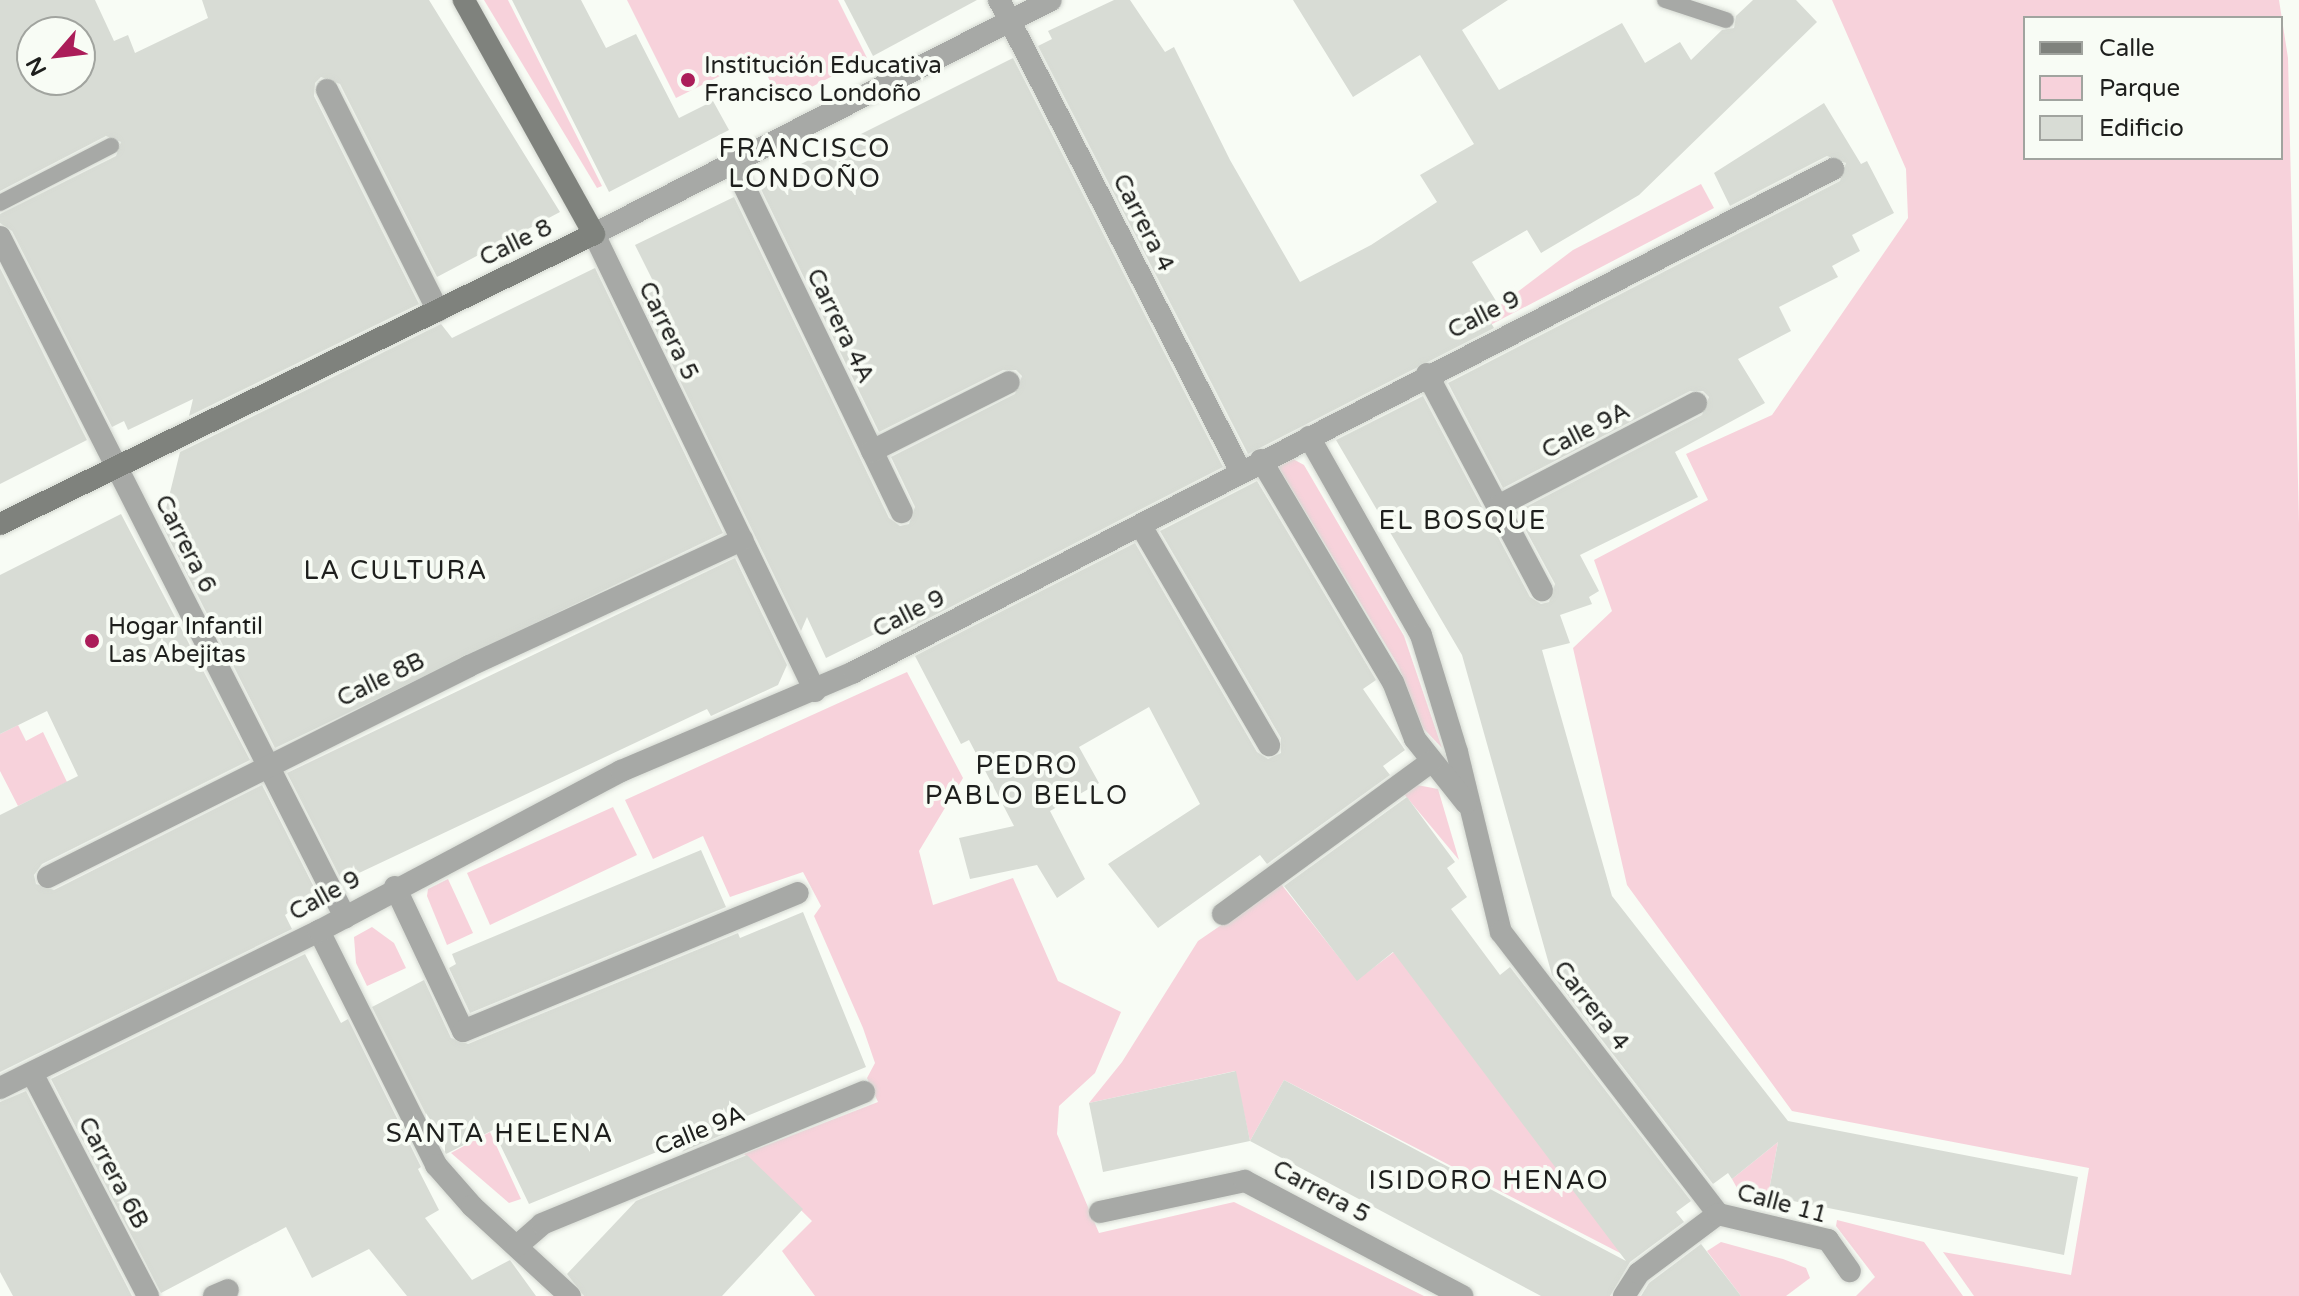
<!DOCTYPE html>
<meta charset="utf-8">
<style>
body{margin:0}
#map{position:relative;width:2299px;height:1296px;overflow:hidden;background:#f8fcf5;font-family:"Varela Round",sans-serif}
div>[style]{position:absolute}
.green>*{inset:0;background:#f7d2db}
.building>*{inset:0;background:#d8dcd5}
.roads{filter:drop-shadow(0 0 2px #d5d9d2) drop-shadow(0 0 2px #d5d9d2)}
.service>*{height:16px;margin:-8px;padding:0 8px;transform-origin:8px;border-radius:8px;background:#a7a9a6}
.minor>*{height:22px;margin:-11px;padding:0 11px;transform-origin:11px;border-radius:11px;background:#a7a9a6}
.secondary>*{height:22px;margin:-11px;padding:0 11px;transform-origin:11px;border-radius:11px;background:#7f827d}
.dots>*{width:22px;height:22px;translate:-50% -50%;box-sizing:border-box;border:4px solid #f8fcf5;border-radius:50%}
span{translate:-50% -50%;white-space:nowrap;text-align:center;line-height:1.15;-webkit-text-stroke:8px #f8fcf5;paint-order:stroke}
.poi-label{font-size:24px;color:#1e1f1d}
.left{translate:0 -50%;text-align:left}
.street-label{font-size:24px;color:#1e1f1d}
.neighbourhood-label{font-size:26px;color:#1e1f1d;letter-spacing:2px}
.legend{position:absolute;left:2023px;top:16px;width:260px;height:144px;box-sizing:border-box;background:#f8fcf5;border:2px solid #a1a49f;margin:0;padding:10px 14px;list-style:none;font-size:24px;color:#1e1f1d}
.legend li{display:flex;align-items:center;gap:16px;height:40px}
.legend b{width:40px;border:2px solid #a1a49f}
.north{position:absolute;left:16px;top:16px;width:80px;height:80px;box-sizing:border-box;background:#f8fcf5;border:2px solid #a1a49f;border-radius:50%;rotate:242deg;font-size:22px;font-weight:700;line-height:32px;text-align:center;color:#1e1f1d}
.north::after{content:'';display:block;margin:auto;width:28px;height:36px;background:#ab1d59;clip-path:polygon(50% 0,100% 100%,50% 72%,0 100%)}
</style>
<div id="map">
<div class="green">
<div style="clip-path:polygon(484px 0,508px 0,602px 186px,597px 188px)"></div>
<div style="clip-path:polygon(627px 0,838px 0,867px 58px,781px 103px,758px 57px,676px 98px)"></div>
<div style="clip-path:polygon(evenodd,1832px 0,2279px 0,2288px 58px,2299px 524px,2299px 1296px,1974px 1296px,1943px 1252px,2071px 1275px,2089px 1168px,1792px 1111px,1627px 885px,1573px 648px,1612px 611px,1594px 560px,1708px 500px,1686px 454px,1772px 415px,1908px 218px,1906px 169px,1832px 0,2025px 18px,2281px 18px,2281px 158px,2025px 158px,2025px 18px)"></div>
<div style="clip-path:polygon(1701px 184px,1714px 208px,1477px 332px,1471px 327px,1573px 250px)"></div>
<div style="clip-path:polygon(1293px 459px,1304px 465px,1404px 636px,1442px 748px,1423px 728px,1398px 665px,1276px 463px)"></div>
<div style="clip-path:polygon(907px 672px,963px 778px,919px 851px,933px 905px,1013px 878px,1058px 981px,1121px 1012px,1095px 1073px,1059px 1106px,1057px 1134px,1099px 1233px,1234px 1202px,1424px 1296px,815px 1296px,782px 1251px,812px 1221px,744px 1154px,878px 1102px,867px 1078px,875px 1063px,863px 1028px,814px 916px,821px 906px,803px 872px,730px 897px,703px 836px,653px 859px,625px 800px)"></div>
<div style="clip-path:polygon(18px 725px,26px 741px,43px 732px,67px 782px,18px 806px,0 771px,0 734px)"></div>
<div style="clip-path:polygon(1417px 785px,1438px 789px,1459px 860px,1404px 794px)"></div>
<div style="clip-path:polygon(613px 807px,637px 855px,490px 925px,467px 873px)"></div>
<div style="clip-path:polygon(448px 879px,473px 933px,447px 945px,427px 896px,428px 889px)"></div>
<div style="clip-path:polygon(1281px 884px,1357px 980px,1394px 952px,1622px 1254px,1284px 1080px,1250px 1141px,1235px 1071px,1089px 1103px,1122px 1062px,1198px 941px)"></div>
<div style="clip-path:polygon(372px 927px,394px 943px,406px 968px,367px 986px,356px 963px,354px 937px)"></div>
<div style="clip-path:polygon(490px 1132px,521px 1199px,509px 1203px,451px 1153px)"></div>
<div style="clip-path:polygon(1778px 1142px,1768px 1196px,1737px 1188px,1732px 1179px)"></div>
<div style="clip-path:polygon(1837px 1220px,1924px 1242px,1963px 1296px,1856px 1296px,1875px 1277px,1836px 1226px)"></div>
<div style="clip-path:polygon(1721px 1242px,1783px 1259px,1806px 1268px,1810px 1278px,1786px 1296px,1741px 1296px,1707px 1251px)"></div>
</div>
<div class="building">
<div style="clip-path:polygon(evenodd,0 0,95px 0,114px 41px,128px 35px,135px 53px,208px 18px,202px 0,429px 0,560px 212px,437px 277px,340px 84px,321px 77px,315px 83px,314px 96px,419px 304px,189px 416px,193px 399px,128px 430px,124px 421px,112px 427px,12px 231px,0 223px,0 214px,116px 156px,121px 142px,106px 136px,0 191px,0 0,32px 32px,80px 32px,80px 80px,32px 80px,32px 32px)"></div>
<div style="clip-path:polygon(512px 0,581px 0,606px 48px,636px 34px,679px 118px,713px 101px,729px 130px,609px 192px)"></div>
<div style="clip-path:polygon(844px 0,977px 0,873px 56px)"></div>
<div style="clip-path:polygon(1114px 0,1130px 0,1165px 52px,1174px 47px,1230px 160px,1300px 282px,1371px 245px,1437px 202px,1420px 175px,1474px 144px,1420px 55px,1353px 97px,1293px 0,1508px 0,1462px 30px,1499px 90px,1622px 23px,1645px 63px,1680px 42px,1691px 60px,1722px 30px,1734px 28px,1736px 16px,1753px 0,1796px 0,1817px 22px,1639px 195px,1541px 253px,1527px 230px,1472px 262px,1496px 301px,1483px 309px,1494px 328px,1248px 454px,1038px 46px,1052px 39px,1048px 31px)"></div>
<div style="clip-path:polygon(1013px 58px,1223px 467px,902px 632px,897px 623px,826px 658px,807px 617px,801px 631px,640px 298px,657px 289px,635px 245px,734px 197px,889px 518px,900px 526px,909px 524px,915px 507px,891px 457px,1015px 394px,1022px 376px,1016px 370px,1003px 370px,879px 432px,759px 185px)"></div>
<div style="clip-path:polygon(1824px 103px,1861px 164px,1867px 161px,1894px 213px,1852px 235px,1860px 251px,1832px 266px,1838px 277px,1779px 307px,1791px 331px,1738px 359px,1765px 403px,1675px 452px,1698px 497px,1580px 555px,1599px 591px,1589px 597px,1592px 604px,1560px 615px,1570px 643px,1542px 650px,1612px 896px,1788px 1121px,2078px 1177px,2064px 1255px,1768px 1196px,1778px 1142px,1732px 1179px,1728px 1173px,1713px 1184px,1552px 975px,1462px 655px,1336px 440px,1423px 396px,1530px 597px,1541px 604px,1549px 602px,1555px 584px,1516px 512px,1702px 415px,1709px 397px,1703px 391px,1690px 391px,1503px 488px,1448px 383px,1840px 181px,1846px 163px,1827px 156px,1730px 206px,1714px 173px)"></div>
<div style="clip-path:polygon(0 268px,87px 440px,0 484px)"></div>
<div style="clip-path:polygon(595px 268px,723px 533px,275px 748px,162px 525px,180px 452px,441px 324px,452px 338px)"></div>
<div style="clip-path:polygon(1257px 481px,1376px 680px,1363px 689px,1405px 750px,1383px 766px,1390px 775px,1267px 864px,1260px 855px,1158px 928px,1108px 864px,1200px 804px,1149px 707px,1079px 747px,1099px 783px,1050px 811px,1085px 879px,1057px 898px,1037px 865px,970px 879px,959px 838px,1014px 826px,969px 740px,961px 744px,915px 656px,1135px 543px,1257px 752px,1268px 759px,1281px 753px,1281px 738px,1160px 531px)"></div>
<div style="clip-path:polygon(121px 514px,250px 760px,42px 864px,34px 875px,36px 884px,54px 890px,262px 785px,317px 893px,285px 915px,292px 929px,0 1072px,0 815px,78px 776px,47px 711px,0 734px,0 575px)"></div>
<div style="clip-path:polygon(735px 558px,787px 665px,778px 685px,711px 716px,707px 709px,342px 881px,287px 773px)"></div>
<div style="clip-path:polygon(1407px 797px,1455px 862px,1447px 868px,1467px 897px,1451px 909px,1500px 975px,1510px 967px,1691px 1201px,1676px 1212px,1684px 1222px,1630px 1262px,1610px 1296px,1541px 1296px,1250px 1141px,1284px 1080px,1626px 1261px,1393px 952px,1357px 981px,1284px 886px)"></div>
<div style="clip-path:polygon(701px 850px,726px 907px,470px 1013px,449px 968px,456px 964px,452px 954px)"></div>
<div style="clip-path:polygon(803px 912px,866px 1067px,718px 1128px,724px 1134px,682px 1152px,696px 1136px,529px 1204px,493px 1130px,446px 1154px,372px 1007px,424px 980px,451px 1038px,468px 1044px,738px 933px,740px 938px)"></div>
<div style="clip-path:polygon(305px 954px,341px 1023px,348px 1019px,421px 1167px,418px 1169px,439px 1210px,425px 1218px,472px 1280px,510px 1260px,536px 1296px,407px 1296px,369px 1249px,312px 1278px,286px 1227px,161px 1293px,51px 1079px)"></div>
<div style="clip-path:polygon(1236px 1071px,1250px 1141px,1103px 1172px,1089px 1103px)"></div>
<div style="clip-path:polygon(26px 1091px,132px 1296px,13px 1296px,0 1272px,0 1102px)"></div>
<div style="clip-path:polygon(747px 1155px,803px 1209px,722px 1296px,584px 1296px,567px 1274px,636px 1201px)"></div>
<div style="clip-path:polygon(1701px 1244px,1741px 1296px,1641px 1296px,1649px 1283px)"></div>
</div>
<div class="roads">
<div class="service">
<div style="left:1665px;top:0;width:64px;rotate:18.2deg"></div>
<div style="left:0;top:203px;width:125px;rotate:-27.2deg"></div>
</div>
<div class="minor">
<div style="left:999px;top:0;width:528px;rotate:62.85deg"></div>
<div style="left:327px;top:90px;width:247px;rotate:63.3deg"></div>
<div style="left:732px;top:161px;width:390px;rotate:64.2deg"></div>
<div style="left:0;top:237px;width:763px;rotate:63.1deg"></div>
<div style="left:1427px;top:374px;width:245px;rotate:62deg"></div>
<div style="left:1309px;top:437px;width:227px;rotate:60.5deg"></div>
<div style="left:1421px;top:635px;width:122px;rotate:72.9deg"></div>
<div style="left:1457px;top:752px;width:185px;rotate:76.3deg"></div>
<div style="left:1501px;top:932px;width:356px;rotate:52.4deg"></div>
<div style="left:872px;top:451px;width:153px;rotate:-26.7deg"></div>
<div style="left:1261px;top:460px;width:258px;rotate:59.3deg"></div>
<div style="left:1393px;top:682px;width:61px;rotate:68.9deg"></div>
<div style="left:1415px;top:739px;width:82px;rotate:51.4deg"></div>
<div style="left:1500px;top:505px;width:221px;rotate:-27.5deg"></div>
<div style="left:1141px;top:526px;width:254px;rotate:59.7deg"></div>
<div style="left:815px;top:691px;width:508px;rotate:-115.81deg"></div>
<div style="left:594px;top:234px;width:513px;rotate:-27.11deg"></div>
<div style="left:48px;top:877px;width:471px;rotate:-26.6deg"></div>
<div style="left:469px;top:666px;width:301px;rotate:-24.8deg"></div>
<div style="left:395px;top:887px;width:159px;rotate:64.7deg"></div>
<div style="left:463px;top:1031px;width:362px;rotate:-22.4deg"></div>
<div style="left:1223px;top:914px;width:258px;rotate:-36.2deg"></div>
<div style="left:319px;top:931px;width:262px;rotate:63.4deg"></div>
<div style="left:436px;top:1165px;width:55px;rotate:48.7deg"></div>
<div style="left:472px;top:1206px;width:133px;rotate:42.6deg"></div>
<div style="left:32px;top:1073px;width:251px;rotate:62.5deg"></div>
<div style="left:0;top:1088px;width:356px;rotate:-26.2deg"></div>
<div style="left:319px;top:931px;width:342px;rotate:-27.9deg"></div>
<div style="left:621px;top:771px;width:253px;rotate:-23deg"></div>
<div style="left:854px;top:672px;width:1101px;rotate:-27.19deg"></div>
<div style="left:1100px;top:1212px;width:148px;rotate:-12.1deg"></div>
<div style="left:1245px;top:1181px;width:246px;rotate:27.9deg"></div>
<div style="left:517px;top:1246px;width:33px;rotate:-41deg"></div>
<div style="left:542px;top:1224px;width:348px;rotate:-22.3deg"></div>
<div style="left:214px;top:1296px;width:15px;rotate:-23deg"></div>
<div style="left:1624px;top:1296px;width:27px;rotate:-57deg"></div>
<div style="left:1639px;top:1273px;width:99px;rotate:-36.8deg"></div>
<div style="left:1718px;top:1214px;width:113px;rotate:13.3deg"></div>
<div style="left:1828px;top:1240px;width:38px;rotate:55deg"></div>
</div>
<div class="secondary">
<div style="left:0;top:524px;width:661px;rotate:-26.02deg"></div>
<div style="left:594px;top:234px;width:268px;rotate:-119.1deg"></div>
</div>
</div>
<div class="dots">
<div style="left:688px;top:80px;background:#ab1d59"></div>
<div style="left:92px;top:641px;background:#ab1d59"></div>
</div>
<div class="poi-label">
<span class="left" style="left:704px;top:80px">Institución Educativa<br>Francisco Londoño</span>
<span class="left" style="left:108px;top:641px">Hogar Infantil<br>Las Abejitas</span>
</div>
<div class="street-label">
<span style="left:1143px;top:223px;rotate:63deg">Carrera 4</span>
<span style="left:516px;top:243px;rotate:-26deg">Calle 8</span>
<span style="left:1484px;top:315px;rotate:-27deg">Calle 9</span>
<span style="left:840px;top:326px;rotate:64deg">Carrera 4A</span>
<span style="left:668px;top:331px;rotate:64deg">Carrera 5</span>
<span style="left:1586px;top:431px;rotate:-27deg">Calle 9A</span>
<span style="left:185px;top:544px;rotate:63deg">Carrera 6</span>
<span style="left:909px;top:614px;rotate:-27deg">Calle 9</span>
<span style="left:381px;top:680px;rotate:-26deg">Calle 8B</span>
<span style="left:325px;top:896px;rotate:-29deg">Calle 9</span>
<span style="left:1591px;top:1006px;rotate:52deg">Carrera 4</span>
<span style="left:700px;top:1131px;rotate:-22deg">Calle 9A</span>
<span style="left:113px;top:1173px;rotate:62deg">Carrera 6B</span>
<span style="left:1321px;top:1192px;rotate:28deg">Carrera 5</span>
<span style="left:1782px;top:1204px;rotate:15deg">Calle 11</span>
</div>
<div class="neighbourhood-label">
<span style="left:805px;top:164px">FRANCISCO<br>LONDOÑO</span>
<span style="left:1463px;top:521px">EL BOSQUE</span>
<span style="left:396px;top:571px">LA CULTURA</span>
<span style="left:1027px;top:781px">PEDRO<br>PABLO BELLO</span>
<span style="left:500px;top:1134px">SANTA HELENA</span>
<span style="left:1489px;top:1181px">ISIDORO HENAO</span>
</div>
<ul class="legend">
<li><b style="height:10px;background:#7f827d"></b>Calle</li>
<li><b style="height:22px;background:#f7d2db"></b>Parque</li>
<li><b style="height:22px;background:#d8dcd5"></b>Edificio</li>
</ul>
<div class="north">N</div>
</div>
